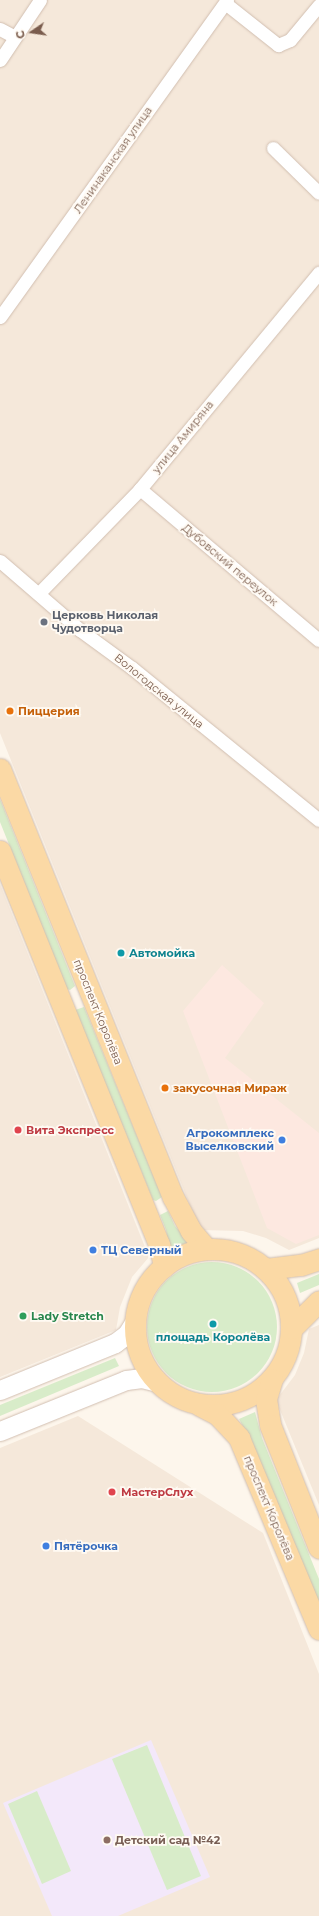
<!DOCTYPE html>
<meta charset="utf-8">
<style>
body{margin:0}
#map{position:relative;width:319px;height:1916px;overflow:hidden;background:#fdf6ec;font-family:Montserrat,sans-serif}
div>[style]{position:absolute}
.residential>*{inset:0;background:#f5e8da}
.commercial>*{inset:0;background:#fde8e0}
.education>*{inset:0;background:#f3e8fa}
.green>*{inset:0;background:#d8ecc9}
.round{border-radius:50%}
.roads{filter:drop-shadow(0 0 1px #d1beb0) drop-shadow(0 0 1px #d1beb0)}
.minor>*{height:13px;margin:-6.5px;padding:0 6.5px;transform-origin:6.5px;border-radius:6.5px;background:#fff}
.secondary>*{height:19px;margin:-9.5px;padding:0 9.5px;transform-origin:9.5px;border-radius:9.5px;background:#fff}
.primary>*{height:21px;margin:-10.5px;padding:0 10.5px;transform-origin:10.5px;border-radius:10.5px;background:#fbd9a5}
.primary>.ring{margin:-10.5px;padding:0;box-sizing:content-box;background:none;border:21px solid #fbd9a5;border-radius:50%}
.dots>*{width:11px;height:11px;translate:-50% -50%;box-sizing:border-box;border:2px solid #fffaf3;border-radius:50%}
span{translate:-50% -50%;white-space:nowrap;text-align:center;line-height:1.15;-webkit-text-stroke:3.5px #fffaf3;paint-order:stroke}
.street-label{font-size:11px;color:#7a5c4d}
.worship-label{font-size:11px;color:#5b616d;font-weight:700}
.left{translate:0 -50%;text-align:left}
.food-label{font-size:11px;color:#c56008;font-weight:700}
.culture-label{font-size:11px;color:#0d838f;font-weight:700}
.health-label{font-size:11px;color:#be3a42;font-weight:700}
.shop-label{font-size:11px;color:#366cbe;font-weight:700}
.right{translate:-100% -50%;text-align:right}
.leisure-label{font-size:11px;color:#27864d;font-weight:700}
.education-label{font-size:11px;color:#785e54;font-weight:700}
.north{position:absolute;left:12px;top:12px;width:40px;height:40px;-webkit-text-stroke:3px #fffaf3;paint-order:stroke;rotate:257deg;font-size:11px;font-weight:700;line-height:16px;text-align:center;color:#7a5c4d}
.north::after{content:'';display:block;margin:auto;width:14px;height:18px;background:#7a5c4d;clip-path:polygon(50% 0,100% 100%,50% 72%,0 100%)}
</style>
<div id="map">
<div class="residential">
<div style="clip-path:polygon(0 0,319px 0,319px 1238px,289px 1250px,266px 1238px,243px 1231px,200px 1230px,0 733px)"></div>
<div style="clip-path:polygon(0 884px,149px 1257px,132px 1277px,120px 1307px,116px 1330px,0 1377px)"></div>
<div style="clip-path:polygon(319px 1325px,319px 1505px,276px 1400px,295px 1375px,304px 1353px,309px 1329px)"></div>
<div style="clip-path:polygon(78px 1416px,263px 1533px,319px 1674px,319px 1916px,0 1916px,0 1448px)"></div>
</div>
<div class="commercial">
<div style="clip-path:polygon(222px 965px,264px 1003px,225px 1058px,319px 1133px,319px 1235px,296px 1244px,267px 1228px,183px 1011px)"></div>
</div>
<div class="education">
<div style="clip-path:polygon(151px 1740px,210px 1877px,118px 1916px,52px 1916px,3px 1803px)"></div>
</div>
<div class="green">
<div style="clip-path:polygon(0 799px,75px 986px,70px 990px,67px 989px,0 822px)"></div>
<div style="clip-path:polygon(84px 1007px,162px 1197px,156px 1201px,153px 1200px,75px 1010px)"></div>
<div style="clip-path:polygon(168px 1211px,175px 1226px,189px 1242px,169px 1250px,166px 1230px,160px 1215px)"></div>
<div class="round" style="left:147px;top:1262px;width:130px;height:130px"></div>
<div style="clip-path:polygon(319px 1274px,319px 1285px,300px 1293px,297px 1283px)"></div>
<div style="clip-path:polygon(115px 1358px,119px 1366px,0 1416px,0 1405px)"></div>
<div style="clip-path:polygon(255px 1412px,262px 1438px,319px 1579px,319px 1607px,252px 1443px,239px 1419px)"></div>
<div style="clip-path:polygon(147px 1745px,201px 1876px,167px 1890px,112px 1759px)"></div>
<div style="clip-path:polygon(37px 1791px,71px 1871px,42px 1884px,8px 1804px)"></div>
</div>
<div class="roads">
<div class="minor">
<div style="left:225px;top:3px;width:68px;rotate:38.4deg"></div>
<div style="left:278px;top:45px;width:13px;rotate:-23deg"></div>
<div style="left:290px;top:40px;width:45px;rotate:-50.4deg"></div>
<div style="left:0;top:29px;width:17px;rotate:28deg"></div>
<div style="left:0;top:60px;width:72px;rotate:-56.3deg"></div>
<div style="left:273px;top:148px;width:64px;rotate:44.4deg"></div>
<div style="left:0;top:317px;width:390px;rotate:-54.4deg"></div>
<div style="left:140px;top:489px;width:234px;rotate:40.2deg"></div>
<div style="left:0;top:561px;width:106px;rotate:40.8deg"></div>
<div style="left:80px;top:630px;width:64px;rotate:36.2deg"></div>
<div style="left:132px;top:668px;width:241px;rotate:39.1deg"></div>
<div style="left:39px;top:593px;width:145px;rotate:-45.8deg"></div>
<div style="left:140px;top:489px;width:281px;rotate:-50.4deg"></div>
</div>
<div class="secondary">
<div style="left:0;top:1390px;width:124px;rotate:-22.2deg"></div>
<div style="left:115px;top:1343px;width:15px;rotate:-37deg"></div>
<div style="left:127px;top:1334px;width:15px;rotate:-58deg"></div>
<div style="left:0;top:1431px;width:136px;rotate:-22deg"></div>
<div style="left:126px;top:1380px;width:16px;rotate:-7deg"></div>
<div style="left:142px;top:1378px;width:16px;rotate:15deg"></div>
</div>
<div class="primary">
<div style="left:0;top:769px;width:462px;rotate:68deg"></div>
<div style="left:173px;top:1197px;width:38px;rotate:62deg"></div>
<div style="left:191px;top:1231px;width:23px;rotate:49deg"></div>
<div style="left:0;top:851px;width:424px;rotate:68deg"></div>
<div style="left:159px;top:1244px;width:23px;rotate:77deg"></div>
<div class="ring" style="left:135px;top:1249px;width:135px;height:135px"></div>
<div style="left:266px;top:1269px;width:35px;rotate:-7deg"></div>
<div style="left:301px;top:1265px;width:19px;rotate:-18deg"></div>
<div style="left:292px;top:1328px;width:38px;rotate:-45deg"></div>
<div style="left:272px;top:1379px;width:21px;rotate:107deg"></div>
<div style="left:266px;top:1399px;width:26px;rotate:81deg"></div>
<div style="left:270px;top:1425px;width:132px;rotate:68.3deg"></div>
<div style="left:199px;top:1405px;width:20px;rotate:27deg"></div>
<div style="left:217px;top:1414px;width:33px;rotate:47deg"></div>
<div style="left:239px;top:1438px;width:207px;rotate:67.3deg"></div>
</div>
</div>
<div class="dots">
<div style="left:44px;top:622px;background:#6b7280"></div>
<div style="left:10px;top:711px;background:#e8710a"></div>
<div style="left:121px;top:953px;background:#0f9aa8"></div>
<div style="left:165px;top:1088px;background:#e8710a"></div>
<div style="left:18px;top:1130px;background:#e0444e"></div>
<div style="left:282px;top:1140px;background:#3f7fe0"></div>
<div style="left:93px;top:1250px;background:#3f7fe0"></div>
<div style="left:23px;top:1316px;background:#2e9e5b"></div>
<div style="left:213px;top:1324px;background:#0f9aa8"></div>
<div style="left:112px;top:1492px;background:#e0444e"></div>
<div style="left:46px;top:1546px;background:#3f7fe0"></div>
<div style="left:107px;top:1840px;background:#8d6e63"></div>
</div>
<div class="street-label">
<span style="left:113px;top:160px;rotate:-55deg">Ленинаканская улица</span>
<span style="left:183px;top:437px;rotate:-51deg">улица Амиряна</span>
<span style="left:230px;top:565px;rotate:40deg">Дубовский переулок</span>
<span style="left:159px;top:691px;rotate:39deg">Вологодская улица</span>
<span style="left:98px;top:1012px;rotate:68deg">проспект Королёва</span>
<span style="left:269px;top:1508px;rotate:67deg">проспект Королёва</span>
</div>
<div class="worship-label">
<span class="left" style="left:52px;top:622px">Церковь Николая<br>Чудотворца</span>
</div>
<div class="food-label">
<span class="left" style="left:18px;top:711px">Пиццерия</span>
<span class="left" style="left:173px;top:1088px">закусочная Мираж</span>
</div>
<div class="culture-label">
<span class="left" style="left:129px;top:953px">Автомойка</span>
<span style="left:213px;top:1337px">площадь Королёва</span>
</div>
<div class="health-label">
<span class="left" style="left:26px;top:1130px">Вита Экспресс</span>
<span class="left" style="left:121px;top:1492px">МастерСлух</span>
</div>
<div class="shop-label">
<span class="right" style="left:274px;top:1140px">Агрокомплекс<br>Выселковский</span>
<span class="left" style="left:101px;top:1250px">ТЦ Северный</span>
<span class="left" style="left:54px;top:1546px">Пятёрочка</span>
</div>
<div class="leisure-label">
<span class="left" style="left:31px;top:1316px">Lady Stretch</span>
</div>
<div class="education-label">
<span class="left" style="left:115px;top:1840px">Детский сад №42</span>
</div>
<div class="north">С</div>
</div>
